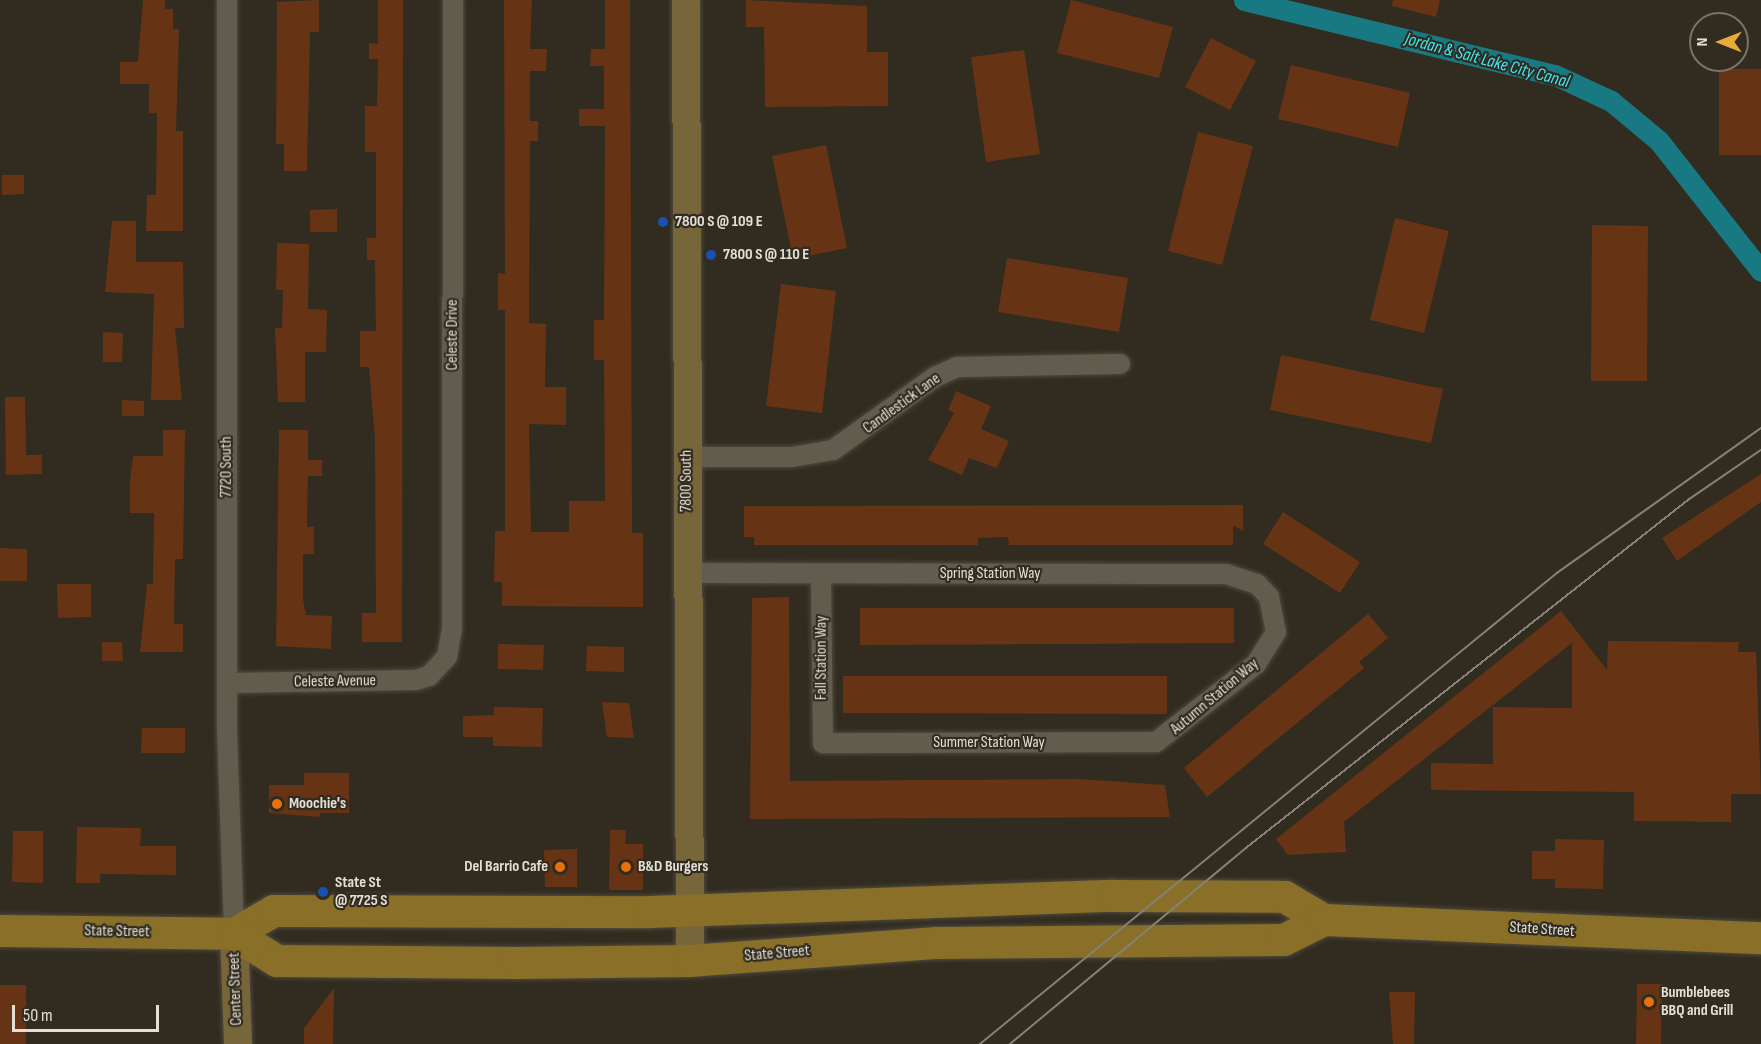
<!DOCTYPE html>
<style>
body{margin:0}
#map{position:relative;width:1761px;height:1044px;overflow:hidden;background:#312c1f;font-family:"Sofia Sans Condensed",sans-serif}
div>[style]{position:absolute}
.canal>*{height:21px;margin:-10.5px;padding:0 10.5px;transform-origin:10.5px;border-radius:10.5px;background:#197982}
.building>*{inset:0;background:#663415}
.roads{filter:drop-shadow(0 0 2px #4e493e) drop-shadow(0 0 2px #4e493e)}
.street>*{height:20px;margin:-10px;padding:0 10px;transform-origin:10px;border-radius:10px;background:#625c4e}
.secondary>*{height:28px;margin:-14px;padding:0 14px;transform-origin:14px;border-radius:14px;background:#76663a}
.primary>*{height:32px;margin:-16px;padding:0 16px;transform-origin:16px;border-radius:16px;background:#896f27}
.tram>*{height:1.5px;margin:-0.75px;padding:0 0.75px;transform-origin:0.75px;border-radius:0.75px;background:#868177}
.dots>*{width:16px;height:16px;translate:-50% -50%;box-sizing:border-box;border:3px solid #312c1f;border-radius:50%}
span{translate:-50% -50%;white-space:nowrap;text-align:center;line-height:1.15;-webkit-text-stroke:4.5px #312c1f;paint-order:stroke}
.poi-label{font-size:16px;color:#e3dfd7;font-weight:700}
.left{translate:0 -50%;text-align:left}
.right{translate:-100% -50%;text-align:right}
.street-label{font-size:16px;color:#e3dfd7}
.water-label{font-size:18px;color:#3be8f8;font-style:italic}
.north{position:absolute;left:1689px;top:12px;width:60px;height:60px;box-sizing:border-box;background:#312c1f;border:2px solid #787469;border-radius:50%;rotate:270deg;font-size:16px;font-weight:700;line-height:24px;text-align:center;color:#e3dfd7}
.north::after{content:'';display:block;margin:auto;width:21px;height:27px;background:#e8ab37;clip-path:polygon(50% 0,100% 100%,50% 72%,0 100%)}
.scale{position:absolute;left:12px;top:1005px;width:147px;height:27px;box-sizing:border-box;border:3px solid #e3dfd7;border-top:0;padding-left:8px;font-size:18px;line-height:21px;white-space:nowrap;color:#e3dfd7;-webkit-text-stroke:4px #312c1f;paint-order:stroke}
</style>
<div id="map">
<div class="canal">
<div style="left:1244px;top:0;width:320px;rotate:13.6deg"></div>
<div style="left:1555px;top:75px;width:62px;rotate:24.9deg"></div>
<div style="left:1611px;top:101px;width:62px;rotate:39.8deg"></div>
<div style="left:1659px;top:141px;width:165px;rotate:51.9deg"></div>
</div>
<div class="building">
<div style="clip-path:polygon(143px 0,165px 0,165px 9px,173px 9px,173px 29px,179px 29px,176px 131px,183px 131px,183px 231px,146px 231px,147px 195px,156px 195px,157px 113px,149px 113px,149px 84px,120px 84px,120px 62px,138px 62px)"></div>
<div style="clip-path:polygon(319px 0,319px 32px,310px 32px,307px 171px,284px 171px,284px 144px,276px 144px,277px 2px)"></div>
<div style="clip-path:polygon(378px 0,403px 0,402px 642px,362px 642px,362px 613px,376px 613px,375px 439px,369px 367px,360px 367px,360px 331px,376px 331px,375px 260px,367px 260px,367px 238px,376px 238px,376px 152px,365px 152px,365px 106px,377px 106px,378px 59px,369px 59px,369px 43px,378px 44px)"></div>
<div style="clip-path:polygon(504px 0,532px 0,530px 49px,547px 49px,546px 71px,530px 71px,530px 121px,538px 121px,538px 141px,530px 141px,529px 323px,546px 324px,545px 387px,566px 387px,566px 425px,529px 424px,531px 532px,569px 532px,569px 501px,605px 501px,604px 360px,594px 360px,594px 320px,604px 320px,605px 126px,579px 126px,579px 109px,604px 109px,604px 66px,590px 66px,591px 49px,605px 49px,605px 0,630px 0,632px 533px,643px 533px,643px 607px,502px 606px,502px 582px,494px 582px,495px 531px,505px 531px,505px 310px,498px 310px,498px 273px,505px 274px)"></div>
<div style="clip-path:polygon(746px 0,867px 6px,867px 52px,888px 52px,888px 106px,765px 107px,764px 27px,746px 27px)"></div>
<div style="clip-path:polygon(1071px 0,1173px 27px,1159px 78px,1057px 53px)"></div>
<div style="clip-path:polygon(1393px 0,1440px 0,1436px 17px,1392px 6px)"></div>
<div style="clip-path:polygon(1211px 38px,1256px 61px,1230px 110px,1185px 87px)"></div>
<div style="clip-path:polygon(1024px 50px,1040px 154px,986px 162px,971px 57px)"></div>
<div style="clip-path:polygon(1291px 65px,1410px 93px,1398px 147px,1278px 119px)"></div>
<div style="clip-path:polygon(1719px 69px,1761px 69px,1761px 155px,1719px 155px)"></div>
<div style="clip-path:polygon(1198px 132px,1253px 146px,1222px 265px,1168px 251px)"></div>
<div style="clip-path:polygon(826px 145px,847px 248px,793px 259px,772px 156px)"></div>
<div style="clip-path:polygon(2px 175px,24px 175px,24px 194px,2px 195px)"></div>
<div style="clip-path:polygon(337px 209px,337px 232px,310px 232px,310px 210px)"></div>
<div style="clip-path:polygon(1395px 218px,1449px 231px,1424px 333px,1370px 320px)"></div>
<div style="clip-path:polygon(112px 221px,136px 221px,136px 262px,183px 262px,184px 328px,175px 328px,182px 400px,151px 400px,154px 294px,105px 292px)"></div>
<div style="clip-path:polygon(1592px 225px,1648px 226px,1647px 381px,1591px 381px)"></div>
<div style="clip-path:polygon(277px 243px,309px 244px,308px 309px,327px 310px,326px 352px,305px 352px,305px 402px,278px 402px,275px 328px,282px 328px,283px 290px,276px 290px)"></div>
<div style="clip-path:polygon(1007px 258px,1128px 278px,1119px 332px,998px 312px)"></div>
<div style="clip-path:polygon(781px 284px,836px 291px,822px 413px,766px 406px)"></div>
<div style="clip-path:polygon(103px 332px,123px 333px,122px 362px,103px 362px)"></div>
<div style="clip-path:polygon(1281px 355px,1443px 389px,1431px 443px,1270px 410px)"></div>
<div style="clip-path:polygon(956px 391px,991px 406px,981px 429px,1009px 441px,997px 468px,969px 458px,962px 475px,928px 460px,954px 413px,948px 410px)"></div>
<div style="clip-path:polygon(5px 397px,25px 397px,26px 455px,42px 455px,42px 474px,6px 475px)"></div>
<div style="clip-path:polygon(122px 400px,144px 401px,144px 416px,122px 416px)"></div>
<div style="clip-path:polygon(163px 430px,185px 430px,183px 559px,175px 559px,174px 624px,183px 624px,183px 652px,140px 652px,147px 584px,153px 584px,154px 513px,130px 513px,130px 481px,133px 456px,163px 456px)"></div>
<div style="clip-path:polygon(279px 430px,308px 430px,308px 460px,322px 460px,322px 476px,308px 476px,307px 527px,314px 527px,314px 554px,303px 554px,303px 599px,306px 615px,332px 616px,331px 649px,276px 646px)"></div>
<div style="clip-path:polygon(1761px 474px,1761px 502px,1677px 561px,1662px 538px)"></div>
<div style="clip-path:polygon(1243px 505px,1243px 531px,1233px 525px,1233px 545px,1009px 545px,1008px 537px,978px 538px,978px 545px,754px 545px,754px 537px,744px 537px,744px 506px)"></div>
<div style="clip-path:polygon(1283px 512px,1360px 562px,1340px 593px,1263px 544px)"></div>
<div style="clip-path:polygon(0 548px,27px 549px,27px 581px,0 581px)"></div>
<div style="clip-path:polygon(57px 584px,91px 584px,91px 617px,58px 618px)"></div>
<div style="clip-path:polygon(789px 597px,790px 781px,1080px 779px,1165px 785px,1170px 817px,750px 819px,752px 598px)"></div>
<div style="clip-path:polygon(860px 608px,1234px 608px,1234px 643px,860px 645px)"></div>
<div style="clip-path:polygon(1561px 611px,1607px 670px,1608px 641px,1739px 642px,1738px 652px,1756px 652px,1761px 794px,1731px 794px,1731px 822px,1634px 821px,1634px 792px,1431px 790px,1431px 763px,1493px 764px,1493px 707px,1572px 708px,1572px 643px,1344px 822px,1346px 852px,1288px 855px,1276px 839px)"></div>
<div style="clip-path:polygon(1368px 614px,1388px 638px,1359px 662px,1364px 668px,1207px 797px,1184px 768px)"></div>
<div style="clip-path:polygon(102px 642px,122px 642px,123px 661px,102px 661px)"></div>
<div style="clip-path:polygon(498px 644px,544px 645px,543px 670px,498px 669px)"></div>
<div style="clip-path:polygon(587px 646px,624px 647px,624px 672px,586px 671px)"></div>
<div style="clip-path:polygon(843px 676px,1167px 676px,1167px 714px,843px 713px)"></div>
<div style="clip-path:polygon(602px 702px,629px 703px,634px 738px,607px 737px)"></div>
<div style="clip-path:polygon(494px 707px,543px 708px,542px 747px,493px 746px,493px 737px,463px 737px,463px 716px,494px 715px)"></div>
<div style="clip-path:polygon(142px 728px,185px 728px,185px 753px,141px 753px)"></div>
<div style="clip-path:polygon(304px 773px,349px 773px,349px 813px,320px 813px,320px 817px,269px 813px,269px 785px,304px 785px)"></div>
<div style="clip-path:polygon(77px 827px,141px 828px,140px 846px,176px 846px,176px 875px,100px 874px,100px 883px,76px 883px)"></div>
<div style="clip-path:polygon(610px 830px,626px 830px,625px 844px,643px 844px,643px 890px,609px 890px)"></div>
<div style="clip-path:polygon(13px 831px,43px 831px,43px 883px,12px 882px)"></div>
<div style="clip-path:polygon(1555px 839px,1604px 840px,1603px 889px,1555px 888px,1555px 879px,1532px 879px,1532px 851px,1555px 851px)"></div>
<div style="clip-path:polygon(577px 849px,577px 887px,545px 887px,544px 850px)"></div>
<div style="clip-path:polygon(1637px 984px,1662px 984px,1661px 1044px,1636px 1044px)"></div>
<div style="clip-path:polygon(0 985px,26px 985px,26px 1044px,0 1044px)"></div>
<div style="clip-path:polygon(334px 988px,333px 1044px,304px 1044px,304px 1028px)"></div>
<div style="clip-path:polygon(1389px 992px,1415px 992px,1414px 1044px,1393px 1044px)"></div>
</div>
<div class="roads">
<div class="street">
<div style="left:227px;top:0;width:730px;rotate:90deg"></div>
<div style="left:227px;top:730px;width:204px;rotate:88deg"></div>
<div style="left:687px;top:457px;width:105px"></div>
<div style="left:792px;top:457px;width:42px;rotate:-9.7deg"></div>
<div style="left:833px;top:450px;width:125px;rotate:-35.6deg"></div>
<div style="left:935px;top:377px;width:24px;rotate:-24deg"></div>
<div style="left:957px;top:367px;width:163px;rotate:-1.1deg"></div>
<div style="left:687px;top:573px;width:539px;rotate:0.11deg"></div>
<div style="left:1226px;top:574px;width:33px;rotate:18deg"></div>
<div style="left:1257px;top:584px;width:18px;rotate:47deg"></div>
<div style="left:1269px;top:597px;width:36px;rotate:79deg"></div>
<div style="left:1276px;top:632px;width:38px;rotate:122deg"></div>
<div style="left:1256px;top:664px;width:127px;rotate:142deg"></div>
<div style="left:1156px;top:742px;width:333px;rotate:179.8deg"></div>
<div style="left:823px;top:743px;width:169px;rotate:-90.7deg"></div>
<div style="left:227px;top:683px;width:189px;rotate:-0.9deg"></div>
<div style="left:416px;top:680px;width:14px;rotate:-17deg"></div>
<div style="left:429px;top:676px;width:26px;rotate:-47deg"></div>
<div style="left:447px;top:657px;width:27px;rotate:-80deg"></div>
<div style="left:452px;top:630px;width:630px;rotate:-89.91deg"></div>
</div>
<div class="secondary">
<div style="left:686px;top:0;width:961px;rotate:89.76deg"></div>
<div style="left:234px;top:934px;width:110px;rotate:87.9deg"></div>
</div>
<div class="primary">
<div style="left:0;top:931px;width:234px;rotate:0.7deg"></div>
<div style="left:234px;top:934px;width:46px;rotate:-29.9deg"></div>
<div style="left:274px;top:911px;width:375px;rotate:0.2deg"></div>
<div style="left:649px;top:912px;width:464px;rotate:-2deg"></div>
<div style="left:1113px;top:896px;width:172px;rotate:0.3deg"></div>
<div style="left:1285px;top:897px;width:45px;rotate:30.5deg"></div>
<div style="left:234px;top:934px;width:51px;rotate:32.1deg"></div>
<div style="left:277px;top:961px;width:240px;rotate:0.5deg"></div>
<div style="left:517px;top:963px;width:173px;rotate:-0.7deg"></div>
<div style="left:690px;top:961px;width:248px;rotate:-4.2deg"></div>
<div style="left:937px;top:943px;width:347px;rotate:-0.5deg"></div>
<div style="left:1284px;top:940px;width:45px;rotate:-26.6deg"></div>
<div style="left:1324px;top:920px;width:437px;rotate:2.4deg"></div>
</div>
</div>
<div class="tram">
<div style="left:980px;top:1044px;width:745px;rotate:-39.22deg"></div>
<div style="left:1557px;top:573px;width:250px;rotate:-35.4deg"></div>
<div style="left:1010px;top:1044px;width:307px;rotate:-39.7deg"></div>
<div style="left:1246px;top:848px;width:563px;rotate:-38.21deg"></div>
<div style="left:1688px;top:500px;width:88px;rotate:-34.4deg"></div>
</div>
<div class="dots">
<div style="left:663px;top:222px;background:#1a4fb4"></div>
<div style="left:711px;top:255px;background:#1a4fb4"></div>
<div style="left:277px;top:804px;background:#e8710a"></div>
<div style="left:560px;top:867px;background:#e8710a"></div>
<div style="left:626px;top:867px;background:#e8710a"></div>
<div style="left:323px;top:892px;background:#1a4fb4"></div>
<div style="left:1649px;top:1002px;background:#e8710a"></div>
</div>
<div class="poi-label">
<span class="left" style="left:675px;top:222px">7800 S @ 109 E</span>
<span class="left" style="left:723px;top:255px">7800 S @ 110 E</span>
<span class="left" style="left:289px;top:804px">Moochie's</span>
<span class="right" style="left:548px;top:867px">Del Barrio Cafe</span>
<span class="left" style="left:638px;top:867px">B&amp;D Burgers</span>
<span class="left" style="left:335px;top:892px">State St<br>@ 7725 S</span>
<span class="left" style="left:1661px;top:1002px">Bumblebees<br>BBQ and Grill</span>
</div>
<div class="street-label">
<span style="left:453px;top:335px;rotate:-90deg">Celeste Drive</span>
<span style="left:902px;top:404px;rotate:-36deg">Candlestick Lane</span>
<span style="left:227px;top:467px;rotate:-90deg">7720 South</span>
<span style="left:687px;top:481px;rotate:-90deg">7800 South</span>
<span style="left:990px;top:574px">Spring Station Way</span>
<span style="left:822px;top:658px;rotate:-90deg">Fall Station Way</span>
<span style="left:335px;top:682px;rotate:-1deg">Celeste Avenue</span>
<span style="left:1215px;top:697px;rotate:-40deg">Autumn Station Way</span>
<span style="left:989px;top:743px">Summer Station Way</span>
<span style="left:1542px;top:930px;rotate:4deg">State Street</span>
<span style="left:117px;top:932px;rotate:1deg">State Street</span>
<span style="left:777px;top:954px;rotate:-5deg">State Street</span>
<span style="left:236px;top:989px;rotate:-92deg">Center Street</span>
</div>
<div class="water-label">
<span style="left:1487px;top:61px;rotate:15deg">Jordan &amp; Salt Lake City Canal</span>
</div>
<div class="north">N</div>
<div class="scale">50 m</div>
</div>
